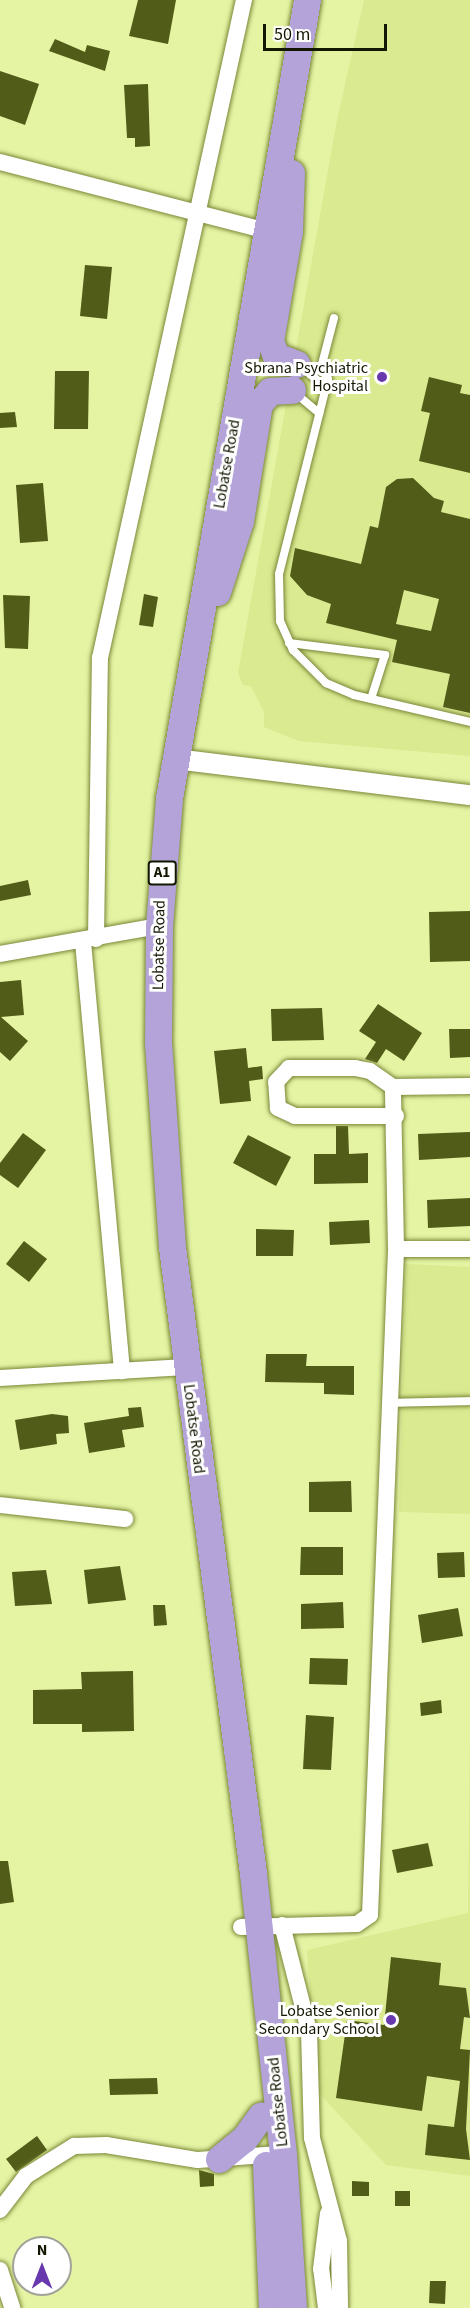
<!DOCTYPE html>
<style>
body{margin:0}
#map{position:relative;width:470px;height:2308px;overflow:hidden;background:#e4f4a3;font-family:"Source Sans 3",sans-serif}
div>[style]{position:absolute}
.built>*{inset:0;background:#d9ea90}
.building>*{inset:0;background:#525c19}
.roads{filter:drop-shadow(0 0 2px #7a8738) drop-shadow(0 0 2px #7a8738)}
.service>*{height:8px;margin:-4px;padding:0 4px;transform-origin:4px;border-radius:4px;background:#fff}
.minor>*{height:16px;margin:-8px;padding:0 8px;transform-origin:8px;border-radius:8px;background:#fff}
.tertiary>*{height:20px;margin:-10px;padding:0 10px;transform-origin:10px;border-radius:10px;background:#fff}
.trunk>*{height:27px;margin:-13.5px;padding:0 13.5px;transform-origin:13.5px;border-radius:13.5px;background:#b3a3d8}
.dots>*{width:16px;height:16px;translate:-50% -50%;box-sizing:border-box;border:3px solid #fff;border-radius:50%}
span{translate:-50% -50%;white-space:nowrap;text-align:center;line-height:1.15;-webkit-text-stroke:6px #fff;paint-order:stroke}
.shield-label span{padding:2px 4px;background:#fff;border:2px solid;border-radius:4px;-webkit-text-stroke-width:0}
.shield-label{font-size:15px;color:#131700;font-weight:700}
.poi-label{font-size:16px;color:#131700}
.right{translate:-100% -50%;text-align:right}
.street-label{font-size:16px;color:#131700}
.north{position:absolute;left:12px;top:2236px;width:60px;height:60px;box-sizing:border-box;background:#fff;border:2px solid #a1a299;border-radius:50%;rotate:0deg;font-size:16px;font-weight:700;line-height:24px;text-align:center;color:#131700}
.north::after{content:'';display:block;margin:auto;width:21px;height:27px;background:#6838af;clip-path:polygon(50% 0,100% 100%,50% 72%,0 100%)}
.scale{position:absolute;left:263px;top:24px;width:124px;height:27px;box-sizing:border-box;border:3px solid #131700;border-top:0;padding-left:8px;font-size:18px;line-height:21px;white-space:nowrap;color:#131700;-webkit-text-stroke:4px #fff;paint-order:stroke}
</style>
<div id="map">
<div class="built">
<div style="clip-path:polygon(364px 0,470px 0,470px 756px,299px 741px,264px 727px,264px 712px,251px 686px,243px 685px,238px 673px,337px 120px)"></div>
<div style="clip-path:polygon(406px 1264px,470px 1267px,470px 1514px,399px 1512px)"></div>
<div style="clip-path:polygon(470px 1734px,470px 2176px,386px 2165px,316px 2090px,307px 1950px,468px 1913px)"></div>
</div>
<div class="building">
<div style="clip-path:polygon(138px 0,176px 0,168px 44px,129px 36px)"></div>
<div style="clip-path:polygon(55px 39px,85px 52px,87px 45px,110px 51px,105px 71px,49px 51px)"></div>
<div style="clip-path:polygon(0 71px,39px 84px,25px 125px,0 116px)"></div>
<div style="clip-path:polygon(148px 84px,150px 146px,135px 147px,135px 138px,127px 138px,124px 85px)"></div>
<div style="clip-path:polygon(85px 265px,112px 267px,107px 319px,80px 316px)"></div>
<div style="clip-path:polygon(55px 371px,89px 371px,88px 429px,54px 429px)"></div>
<div style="clip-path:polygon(429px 377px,462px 385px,460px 393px,470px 395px,470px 473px,419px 461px,430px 413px,421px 411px)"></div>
<div style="clip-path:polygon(15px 412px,17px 427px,0 428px,0 413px)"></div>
<div style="clip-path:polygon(evenodd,413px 478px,434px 498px,444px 501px,441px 512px,470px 519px,470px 713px,443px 707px,450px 674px,392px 662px,397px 640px,326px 623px,331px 604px,307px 595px,290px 576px,295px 548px,361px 564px,370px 526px,378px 528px,386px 487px,397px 479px,413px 478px,404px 590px,439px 599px,431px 631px,396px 624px,404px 590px)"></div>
<div style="clip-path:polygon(43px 483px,48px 541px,20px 543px,16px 485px)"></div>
<div style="clip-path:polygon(144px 594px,158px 597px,153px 627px,139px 625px)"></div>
<div style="clip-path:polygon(3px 595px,30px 596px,28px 649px,5px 648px)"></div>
<div style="clip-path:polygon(28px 880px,31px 895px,0 901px,0 886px)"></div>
<div style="clip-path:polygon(470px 911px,470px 961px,430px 962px,429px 912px)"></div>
<div style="clip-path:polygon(21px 980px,24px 1015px,1px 1017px,28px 1041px,10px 1061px,0 1052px,0 982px)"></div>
<div style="clip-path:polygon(378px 1004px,422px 1033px,404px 1061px,386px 1049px,377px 1063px,365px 1059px,376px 1042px,359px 1031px)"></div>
<div style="clip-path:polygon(322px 1008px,324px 1040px,272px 1041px,271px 1009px)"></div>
<div style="clip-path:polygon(449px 1029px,470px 1029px,470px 1057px,450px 1058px)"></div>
<div style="clip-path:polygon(246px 1048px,248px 1068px,262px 1066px,263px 1079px,249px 1081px,251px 1101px,220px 1104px,214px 1051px)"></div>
<div style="clip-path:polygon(336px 1126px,348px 1126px,349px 1154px,368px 1153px,368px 1183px,314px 1184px,314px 1154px,336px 1154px)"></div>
<div style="clip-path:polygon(470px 1132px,470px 1157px,419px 1160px,418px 1134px)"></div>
<div style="clip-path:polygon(23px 1133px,46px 1150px,18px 1188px,0 1175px,0 1163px)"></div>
<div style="clip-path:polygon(248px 1135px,291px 1157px,276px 1186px,233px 1163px)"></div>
<div style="clip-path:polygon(470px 1198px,470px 1226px,428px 1228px,427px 1200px)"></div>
<div style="clip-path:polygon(369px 1220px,370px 1243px,330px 1245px,329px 1222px)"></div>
<div style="clip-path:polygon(256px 1229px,294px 1230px,293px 1256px,256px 1256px)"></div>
<div style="clip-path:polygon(24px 1241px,47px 1259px,29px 1282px,6px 1264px)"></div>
<div style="clip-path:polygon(266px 1354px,307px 1354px,306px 1366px,354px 1366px,354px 1395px,324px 1394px,324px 1383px,265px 1382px)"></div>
<div style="clip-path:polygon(141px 1407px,144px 1427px,122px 1430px,125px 1447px,89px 1453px,84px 1423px,129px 1416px,128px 1408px)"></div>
<div style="clip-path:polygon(52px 1414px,68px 1416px,69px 1433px,56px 1434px,57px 1444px,20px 1450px,15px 1420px)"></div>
<div style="clip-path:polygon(351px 1481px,352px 1512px,309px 1512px,309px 1482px)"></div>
<div style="clip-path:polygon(301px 1547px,343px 1547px,343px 1575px,300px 1575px)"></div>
<div style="clip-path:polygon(464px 1552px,465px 1577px,438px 1578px,437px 1553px)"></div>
<div style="clip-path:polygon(120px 1566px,126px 1600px,88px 1604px,84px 1570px)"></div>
<div style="clip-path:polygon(46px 1570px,52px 1604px,15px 1606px,12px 1572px)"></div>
<div style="clip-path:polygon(343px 1602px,344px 1628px,301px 1629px,301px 1604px)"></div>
<div style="clip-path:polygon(153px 1605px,165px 1605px,167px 1625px,154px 1626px)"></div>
<div style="clip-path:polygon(458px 1608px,463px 1636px,422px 1643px,418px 1615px)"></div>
<div style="clip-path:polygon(310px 1658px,348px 1659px,347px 1685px,309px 1684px)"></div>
<div style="clip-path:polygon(133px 1671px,134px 1731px,82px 1732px,82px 1724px,33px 1724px,33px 1690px,82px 1689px,81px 1672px)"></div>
<div style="clip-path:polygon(441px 1700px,442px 1713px,421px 1716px,420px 1703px)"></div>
<div style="clip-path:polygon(306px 1715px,334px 1717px,331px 1770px,303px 1769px)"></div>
<div style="clip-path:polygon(428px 1843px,433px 1866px,397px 1873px,392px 1850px)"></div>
<div style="clip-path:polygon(0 1861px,8px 1861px,14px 1902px,0 1904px)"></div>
<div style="clip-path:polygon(391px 1957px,441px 1963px,439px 1985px,466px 1988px,470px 2018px,464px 2017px,460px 2049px,470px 2050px,466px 2129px,470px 2160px,425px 2155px,428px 2124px,454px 2127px,460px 2081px,427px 2076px,422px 2111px,336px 2098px,347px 2020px,384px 2025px)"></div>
<div style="clip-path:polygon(157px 2078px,158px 2094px,110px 2095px,109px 2079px)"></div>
<div style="clip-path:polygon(37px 2136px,47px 2150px,16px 2172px,6px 2159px)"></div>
<div style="clip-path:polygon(199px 2170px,214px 2174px,214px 2186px,200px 2187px)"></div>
<div style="clip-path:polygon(352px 2181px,369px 2182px,369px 2196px,352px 2196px)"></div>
<div style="clip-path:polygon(395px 2191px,410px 2191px,410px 2206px,395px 2206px)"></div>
<div style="clip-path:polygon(430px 2281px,446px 2281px,445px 2304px,429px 2303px)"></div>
</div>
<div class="roads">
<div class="service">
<div style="left:334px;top:318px;width:52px;rotate:104.6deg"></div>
<div style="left:321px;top:368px;width:13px;rotate:58deg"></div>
<div style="left:328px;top:379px;width:201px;rotate:104.1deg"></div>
<div style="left:279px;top:574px;width:47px;rotate:88.8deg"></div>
<div style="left:280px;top:621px;width:32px;rotate:66deg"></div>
<div style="left:293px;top:650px;width:47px;rotate:45deg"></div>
<div style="left:326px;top:683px;width:30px;rotate:23deg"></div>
<div style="left:354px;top:695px;width:119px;rotate:13.1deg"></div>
<div style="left:300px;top:366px;width:33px;rotate:39deg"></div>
<div style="left:294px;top:392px;width:33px;rotate:40deg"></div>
<div style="left:289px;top:643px;width:97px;rotate:7.1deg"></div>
<div style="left:385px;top:655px;width:46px;rotate:107.7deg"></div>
<div style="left:389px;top:1403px;width:81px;rotate:-1.4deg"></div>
</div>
<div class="minor">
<div style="left:0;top:162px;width:275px;rotate:14.5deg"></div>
<div style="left:96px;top:939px;width:281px;rotate:-89.2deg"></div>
<div style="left:100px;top:658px;width:674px;rotate:-77.66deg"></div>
<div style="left:83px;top:942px;width:431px;rotate:84.8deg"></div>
<div style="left:0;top:954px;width:161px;rotate:-10deg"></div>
<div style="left:396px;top:1116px;width:101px;rotate:180deg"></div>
<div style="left:295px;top:1116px;width:19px;rotate:-155deg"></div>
<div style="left:278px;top:1108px;width:26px;rotate:-94deg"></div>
<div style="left:276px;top:1082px;width:19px;rotate:-47deg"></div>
<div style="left:289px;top:1068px;width:66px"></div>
<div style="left:355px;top:1068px;width:15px;rotate:11deg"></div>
<div style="left:370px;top:1071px;width:28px;rotate:35deg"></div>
<div style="left:393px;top:1087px;width:77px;rotate:-0.7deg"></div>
<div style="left:396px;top:1249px;width:74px"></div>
<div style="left:0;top:1378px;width:186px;rotate:-3.4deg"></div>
<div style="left:0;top:1505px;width:126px;rotate:6.4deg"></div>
<div style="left:282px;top:1925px;width:109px;rotate:75.7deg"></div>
<div style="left:309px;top:2031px;width:107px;rotate:88.4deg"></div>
<div style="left:312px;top:2138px;width:106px;rotate:75.3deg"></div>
<div style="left:339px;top:2241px;width:67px;rotate:89.1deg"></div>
<div style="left:241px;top:1927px;width:116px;rotate:-1.5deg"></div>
<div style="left:357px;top:1924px;width:16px;rotate:-35deg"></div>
<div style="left:370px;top:1915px;width:667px;rotate:-87.76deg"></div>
<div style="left:396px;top:1249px;width:162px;rotate:-91.1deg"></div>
<div style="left:0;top:2210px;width:43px;rotate:-52.6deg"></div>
<div style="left:26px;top:2176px;width:57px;rotate:-32deg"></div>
<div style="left:74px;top:2146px;width:32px;rotate:-2deg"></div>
<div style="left:106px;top:2145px;width:93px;rotate:9.3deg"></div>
<div style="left:198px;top:2160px;width:81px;rotate:-4.2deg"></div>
<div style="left:0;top:2270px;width:40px;rotate:72deg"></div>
<div style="left:326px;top:2308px;width:39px;rotate:-97deg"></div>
<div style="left:321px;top:2269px;width:56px;rotate:-82.9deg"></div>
</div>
<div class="tertiary">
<div style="left:175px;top:759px;width:297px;rotate:7deg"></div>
</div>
<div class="trunk">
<div style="left:291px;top:173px;width:58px;rotate:92deg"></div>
<div style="left:289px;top:231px;width:112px;rotate:99.8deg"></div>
<div style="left:270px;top:341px;width:16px;rotate:68deg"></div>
<div style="left:276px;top:356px;width:22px;rotate:21deg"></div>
<div style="left:217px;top:592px;width:75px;rotate:-72.1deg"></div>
<div style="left:240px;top:521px;width:119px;rotate:-80.8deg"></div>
<div style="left:259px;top:404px;width:17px;rotate:-50deg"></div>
<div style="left:270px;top:391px;width:22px;rotate:-3deg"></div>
<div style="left:219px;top:2159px;width:32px;rotate:-39deg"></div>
<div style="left:244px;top:2139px;width:29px;rotate:-54deg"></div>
<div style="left:266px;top:2165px;width:143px;rotate:87.6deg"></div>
<div style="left:293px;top:2308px;width:154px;rotate:-93.7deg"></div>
<div style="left:283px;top:2154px;width:283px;rotate:-96.1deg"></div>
<div style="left:253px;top:1873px;width:631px;rotate:-97.37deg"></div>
<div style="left:172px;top:1247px;width:203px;rotate:-93.9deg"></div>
<div style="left:158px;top:1044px;width:118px;rotate:-89.5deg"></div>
<div style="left:159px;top:926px;width:128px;rotate:-85.5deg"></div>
<div style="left:169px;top:798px;width:810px;rotate:-80.19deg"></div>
</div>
</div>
<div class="dots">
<div style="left:382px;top:377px;background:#6838af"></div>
<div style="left:391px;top:2020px;background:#6838af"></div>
</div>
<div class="shield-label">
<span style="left:162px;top:873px">A1</span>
</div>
<div class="poi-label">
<span class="right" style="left:368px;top:377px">Sbrana Psychiatric<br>Hospital</span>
<span class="right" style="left:379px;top:2020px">Lobatse Senior<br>Secondary School</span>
</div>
<div class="street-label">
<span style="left:227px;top:464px;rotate:-80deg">Lobatse Road</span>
<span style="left:159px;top:945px;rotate:-89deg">Lobatse Road</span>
<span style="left:194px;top:1429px;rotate:83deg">Lobatse Road</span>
<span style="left:278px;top:2102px;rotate:-96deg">Lobatse Road</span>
</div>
<div class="north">N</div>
<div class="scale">50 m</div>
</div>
